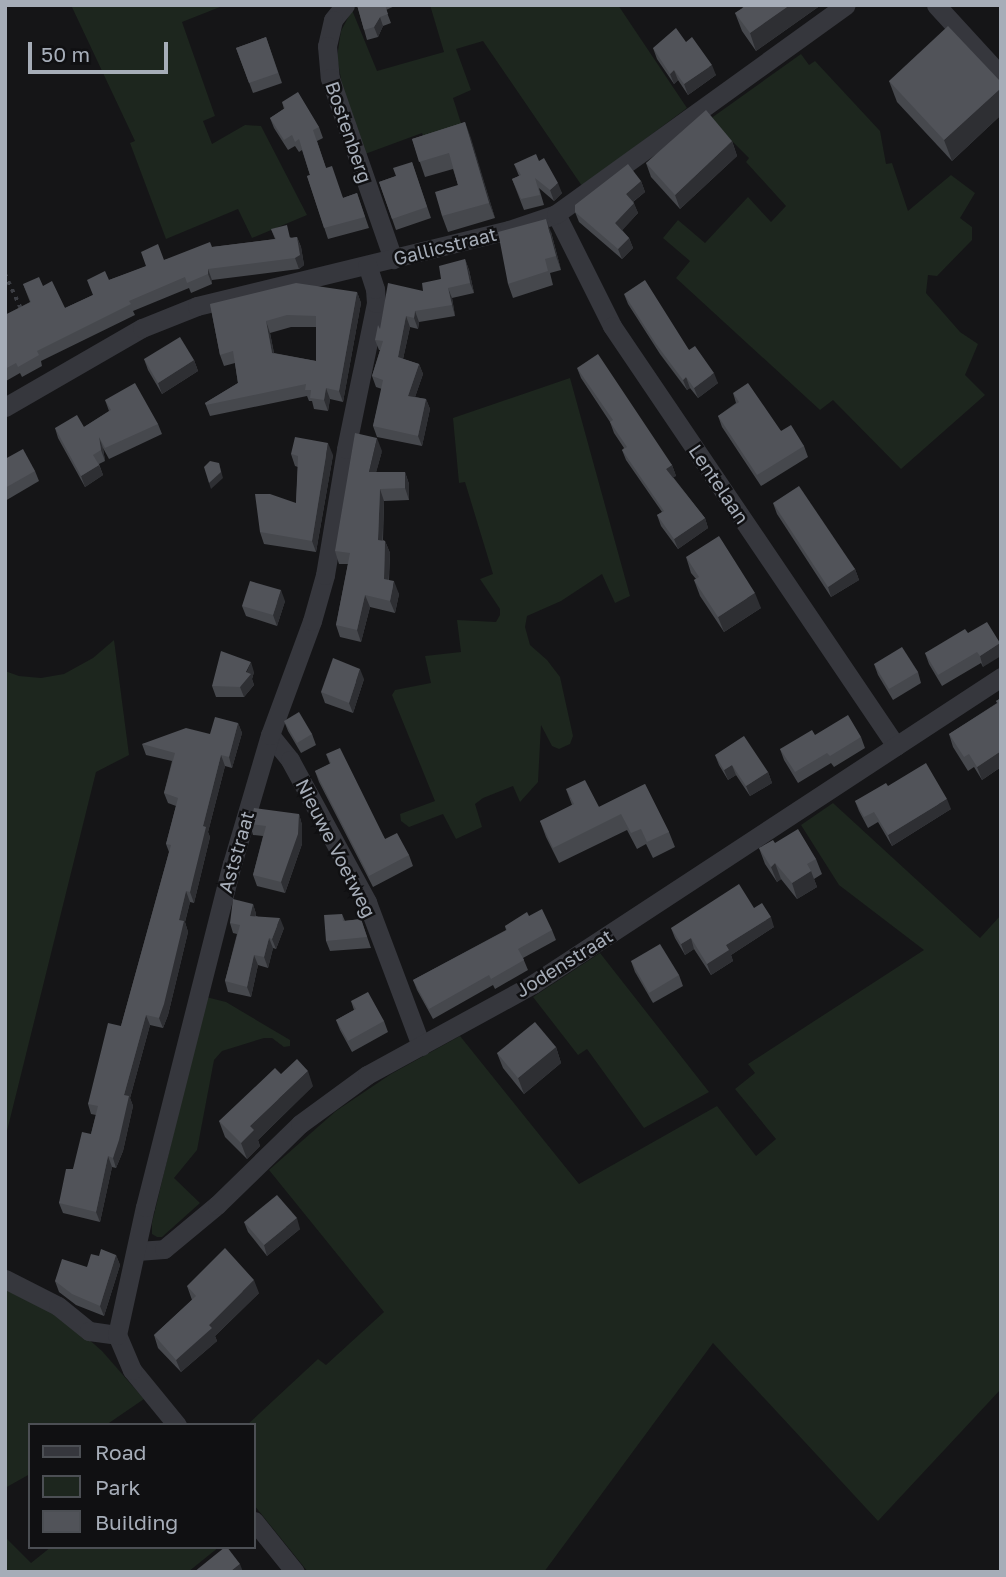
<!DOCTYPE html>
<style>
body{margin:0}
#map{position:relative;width:1006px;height:1577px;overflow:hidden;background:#151517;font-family:"Golos Text",sans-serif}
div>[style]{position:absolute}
.green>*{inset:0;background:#1d261e}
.path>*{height:3.5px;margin-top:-1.75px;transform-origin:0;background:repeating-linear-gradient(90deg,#3c3e44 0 3.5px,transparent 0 8.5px)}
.street>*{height:19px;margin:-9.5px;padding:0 9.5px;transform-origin:9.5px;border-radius:9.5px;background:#36373d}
.wall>*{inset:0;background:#46484d}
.shaded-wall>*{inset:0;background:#2e2f33}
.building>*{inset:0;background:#515359}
span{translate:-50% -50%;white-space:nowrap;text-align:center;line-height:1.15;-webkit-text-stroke:5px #101012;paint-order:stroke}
.street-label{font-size:19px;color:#a6adb8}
.frame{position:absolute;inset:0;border:7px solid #a6adb8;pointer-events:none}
.legend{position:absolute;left:28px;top:1423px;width:228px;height:126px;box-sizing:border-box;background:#101012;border:2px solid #4c4f54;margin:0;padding:9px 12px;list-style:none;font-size:21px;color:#a6adb8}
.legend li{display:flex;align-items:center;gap:14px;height:35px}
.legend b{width:35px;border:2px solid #4c4f54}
.scale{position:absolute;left:28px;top:42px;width:140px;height:32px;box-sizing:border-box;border:4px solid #a6adb8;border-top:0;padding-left:9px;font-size:21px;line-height:24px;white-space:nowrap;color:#a6adb8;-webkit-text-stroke:5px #101012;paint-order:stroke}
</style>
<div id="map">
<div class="green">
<div style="clip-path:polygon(71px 5px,225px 5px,182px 22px,215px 116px,203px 121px,212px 144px,245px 125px,261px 126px,307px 215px,252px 238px,238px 209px,166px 239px,130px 143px,135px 141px)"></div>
<div style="clip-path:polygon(430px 5px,618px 5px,687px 108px,582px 186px,483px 41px,456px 49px,471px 90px,453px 98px,466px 139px,429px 149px,422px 133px,365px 154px,343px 90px,337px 57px,341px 31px,352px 10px,377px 71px,444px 52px)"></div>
<div style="clip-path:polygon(801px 54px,809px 65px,815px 61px,880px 131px,886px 164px,892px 163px,908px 211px,951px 175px,975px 193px,960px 218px,972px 227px,972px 240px,937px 276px,928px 275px,926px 293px,960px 332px,978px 344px,965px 375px,985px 395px,901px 469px,833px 400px,820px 410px,676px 278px,690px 261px,663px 238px,678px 220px,705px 243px,748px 197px,771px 222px,786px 206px,746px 162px,749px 158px,710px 119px)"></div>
<div style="clip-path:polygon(570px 378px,630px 596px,615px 603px,602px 574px,561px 601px,527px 616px,525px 627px,530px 645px,547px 660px,560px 677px,573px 736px,570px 744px,559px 749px,552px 746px,541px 725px,538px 782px,520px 802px,513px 786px,483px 798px,475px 804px,482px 827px,456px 839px,443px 814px,409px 827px,401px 821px,400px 814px,435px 801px,392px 695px,395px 690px,431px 683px,425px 656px,461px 652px,457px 620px,496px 622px,500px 615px,500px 609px,480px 579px,493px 574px,465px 482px,459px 483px,453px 418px)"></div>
<div style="clip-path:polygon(114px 640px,129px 755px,96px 772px,5px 1139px,5px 671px,19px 676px,41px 678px,64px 674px,93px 658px)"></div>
<div style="clip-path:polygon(833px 803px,980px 938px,1001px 915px,1001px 1389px,878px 1521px,713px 1343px,544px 1572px,308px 1572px,254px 1505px,254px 1425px,247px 1425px,318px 1359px,326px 1365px,384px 1312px,269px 1170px,336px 1111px,391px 1074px,460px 1036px,579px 1184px,717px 1106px,756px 1156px,776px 1139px,735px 1089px,755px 1073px,748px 1064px,924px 950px,839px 885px,801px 825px)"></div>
<div style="clip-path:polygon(600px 953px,709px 1092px,644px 1128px,587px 1049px,578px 1055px,533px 997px)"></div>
<div style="clip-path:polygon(206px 997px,226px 1002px,290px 1040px,290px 1046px,284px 1047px,272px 1038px,264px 1038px,222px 1051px,214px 1060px,197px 1150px,174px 1178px,200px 1203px,162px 1237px,157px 1237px,152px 1234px,152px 1223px)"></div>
<div style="clip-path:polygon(5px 1286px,70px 1323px,102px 1351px,144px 1399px,106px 1425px,30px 1425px,30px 1474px,5px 1488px)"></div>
<div style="clip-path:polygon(5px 1537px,31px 1563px,51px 1547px,219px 1547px,188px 1572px,5px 1572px)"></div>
</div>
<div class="path">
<div style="left:5px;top:274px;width:38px;rotate:65deg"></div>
</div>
<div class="street">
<div style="left:345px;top:5px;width:19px;rotate:129deg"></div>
<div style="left:333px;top:20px;width:27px;rotate:103deg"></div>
<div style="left:327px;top:46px;width:32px;rotate:85deg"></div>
<div style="left:330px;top:78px;width:192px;rotate:70.8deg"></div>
<div style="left:936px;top:5px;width:96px;rotate:47.5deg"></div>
<div style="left:556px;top:214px;width:125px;rotate:63.4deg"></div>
<div style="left:612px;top:326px;width:507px;rotate:55.93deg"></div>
<div style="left:5px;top:407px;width:158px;rotate:-30deg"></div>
<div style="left:142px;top:328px;width:59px;rotate:-21.8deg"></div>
<div style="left:197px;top:306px;width:321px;rotate:-13.7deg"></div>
<div style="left:509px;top:230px;width:50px;rotate:-18.8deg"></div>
<div style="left:556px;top:214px;width:357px;rotate:-35.8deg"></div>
<div style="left:270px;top:735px;width:32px;rotate:51deg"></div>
<div style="left:290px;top:760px;width:162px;rotate:61.5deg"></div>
<div style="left:367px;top:902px;width:154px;rotate:69.4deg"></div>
<div style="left:137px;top:1251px;width:27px;rotate:-4deg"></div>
<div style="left:164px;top:1249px;width:69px;rotate:-39.7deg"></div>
<div style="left:217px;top:1205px;width:116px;rotate:-44.3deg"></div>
<div style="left:300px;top:1124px;width:83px;rotate:-36.2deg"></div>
<div style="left:367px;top:1075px;width:189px;rotate:-28.7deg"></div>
<div style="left:533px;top:984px;width:560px;rotate:-33.26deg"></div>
<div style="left:5px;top:1279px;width:59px;rotate:27deg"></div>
<div style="left:58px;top:1306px;width:40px;rotate:39deg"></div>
<div style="left:89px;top:1331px;width:28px;rotate:8deg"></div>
<div style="left:177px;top:1425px;width:71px;rotate:-129.3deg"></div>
<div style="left:132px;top:1370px;width:38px;rotate:-113deg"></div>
<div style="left:117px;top:1335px;width:131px;rotate:-77.7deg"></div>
<div style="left:145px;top:1207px;width:354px;rotate:-75.8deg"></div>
<div style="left:232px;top:864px;width:134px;rotate:-73.6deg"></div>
<div style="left:270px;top:735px;width:121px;rotate:-69.8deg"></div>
<div style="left:312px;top:621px;width:48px;rotate:-74.2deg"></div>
<div style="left:325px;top:575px;width:128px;rotate:-80.5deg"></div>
<div style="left:346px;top:449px;width:149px;rotate:-78.4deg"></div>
<div style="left:376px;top:303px;width:14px;rotate:-94deg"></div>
<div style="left:375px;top:289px;width:25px;rotate:-108deg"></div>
<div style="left:254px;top:1521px;width:65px;rotate:51.2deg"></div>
</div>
<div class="wall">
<div style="clip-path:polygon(357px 5px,397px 5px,386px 10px,391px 23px,383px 26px,378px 37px,367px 40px)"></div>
<div style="clip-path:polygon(741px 5px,821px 5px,756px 51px,742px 31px,735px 13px,743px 8px)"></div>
<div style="clip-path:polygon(266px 37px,282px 83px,253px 93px,236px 48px)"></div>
<div style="clip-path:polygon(686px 42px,716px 75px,688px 95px,678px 80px,674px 84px,657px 59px,653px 48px)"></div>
<div style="clip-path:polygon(889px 81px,1001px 82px,1001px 115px,952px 161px,897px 102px)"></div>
<div style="clip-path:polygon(282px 102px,319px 127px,323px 138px,317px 141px,326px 168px,343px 198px,357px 193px,369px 228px,328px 239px,307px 176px,310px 175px,302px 150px,299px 152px,295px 146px,288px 150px,274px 128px,270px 118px,284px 109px)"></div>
<div style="clip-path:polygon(465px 122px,495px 218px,448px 232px,442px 216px,458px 185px,453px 169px,425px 177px,412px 139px)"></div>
<div style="clip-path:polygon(732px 141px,737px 156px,680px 209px,651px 177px,646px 163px)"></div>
<div style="clip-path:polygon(539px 161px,562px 193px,554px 201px,539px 188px,544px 205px,524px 210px,512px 179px,519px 176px,514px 164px)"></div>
<div style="clip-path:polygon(412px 162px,431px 218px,396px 230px,379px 182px,396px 176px)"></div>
<div style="clip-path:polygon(641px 181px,645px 192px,633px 202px,638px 213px,622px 230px,629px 238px,633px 248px,622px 259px,579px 222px,575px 212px)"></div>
<div style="clip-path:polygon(271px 229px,292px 238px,297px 237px,301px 247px,304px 265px,299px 269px,212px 280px,212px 284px,191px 293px,189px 288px,133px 311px,135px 315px,41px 361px,42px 366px,22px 377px,20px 373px,6px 381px,5px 315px,30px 302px,23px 284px,43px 286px,65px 308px,93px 295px,109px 280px,164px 260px,212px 247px,275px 239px)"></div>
<div style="clip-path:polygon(551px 232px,561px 270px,550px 273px,553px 285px,513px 298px,508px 284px)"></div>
<div style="clip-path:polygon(465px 259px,469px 270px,474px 293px,452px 298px,455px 316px,419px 322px,418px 329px,410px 327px,403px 359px,419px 364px,423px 374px,415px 397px,426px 399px,430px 409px,422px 446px,377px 437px,373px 426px,382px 389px,376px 387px,372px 376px,380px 350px,379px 350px,375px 340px,380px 329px,423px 291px,441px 279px)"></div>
<div style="clip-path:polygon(evenodd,357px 292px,361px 303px,343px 402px,330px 399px,328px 411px,314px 409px,312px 401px,309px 401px,307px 396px,210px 416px,205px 403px,238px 383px,235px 363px,224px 366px,220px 355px,210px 304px,357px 292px,291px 327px,316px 327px,316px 361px,274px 353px,270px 333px,291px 327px)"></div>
<div style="clip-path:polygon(624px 294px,689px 350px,718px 383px,698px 398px,690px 388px,687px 390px,660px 354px,628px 304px)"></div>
<div style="clip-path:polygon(144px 359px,194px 360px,198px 371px,162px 394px,148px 370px)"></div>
<div style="clip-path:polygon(577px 368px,672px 465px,676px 476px,673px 477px,705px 518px,708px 528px,678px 549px,661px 526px,657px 515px,662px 512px,626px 460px,622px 450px,624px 448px,614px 433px,610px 422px,581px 378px)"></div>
<div style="clip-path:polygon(733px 393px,781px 431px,804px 446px,808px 457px,761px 486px,722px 427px,718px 416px,736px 403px)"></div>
<div style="clip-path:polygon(105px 400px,158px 424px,162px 434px,109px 459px,103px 448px,105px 461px,99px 464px,103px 475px,85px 487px,58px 438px,55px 428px,84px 427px,109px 411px)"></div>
<div style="clip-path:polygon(382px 451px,376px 472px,405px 472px,409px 484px,409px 500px,384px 501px,383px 540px,385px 541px,390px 553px,389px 580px,399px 594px,395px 613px,370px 607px,361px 642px,340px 637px,336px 625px,348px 564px,339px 564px,335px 551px)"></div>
<div style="clip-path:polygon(291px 454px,333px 455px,316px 552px,264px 544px,260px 532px,296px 503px,298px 467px,295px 466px)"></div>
<div style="clip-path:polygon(5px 459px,35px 471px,39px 481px,5px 501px)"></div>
<div style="clip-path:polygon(773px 503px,855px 569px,859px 580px,831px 597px,777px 514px)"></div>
<div style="clip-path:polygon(686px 557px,761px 608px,724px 632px,700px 596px,694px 580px,696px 579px,691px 573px)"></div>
<div style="clip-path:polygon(285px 601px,277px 626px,246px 616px,242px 606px)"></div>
<div style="clip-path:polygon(968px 633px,1000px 643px,983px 667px,981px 663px,942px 686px,929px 664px,925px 653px)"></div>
<div style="clip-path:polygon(874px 664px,918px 672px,921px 683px,893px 700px,878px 675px)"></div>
<div style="clip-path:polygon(254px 672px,252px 679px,254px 685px,244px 697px,216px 697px,212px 686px)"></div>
<div style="clip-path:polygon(364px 679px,353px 713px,325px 703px,321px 692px)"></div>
<div style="clip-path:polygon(1001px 698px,1001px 767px,982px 780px,974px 767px,968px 771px,953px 747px,949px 734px,997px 703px,996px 701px)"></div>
<div style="clip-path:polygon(284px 721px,312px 734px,316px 745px,301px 753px,288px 731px)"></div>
<div style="clip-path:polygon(238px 723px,242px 733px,232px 768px,225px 766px,208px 832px,210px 837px,194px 903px,190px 902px,185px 922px,188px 932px,168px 1015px,163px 1028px,150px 1025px,130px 1098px,133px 1106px,123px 1151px,116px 1168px,112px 1167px,100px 1222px,63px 1213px,59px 1203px,73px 1169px,91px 1134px,96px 1115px,91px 1114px,88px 1104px,121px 1026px,169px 852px,166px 844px,176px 806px,168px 803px,164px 793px,172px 761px,146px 755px,142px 744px,210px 734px)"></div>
<div style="clip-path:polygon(861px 737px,865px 748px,834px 767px,831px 763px,798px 783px,784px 760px,780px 749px)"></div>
<div style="clip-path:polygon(326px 754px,385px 839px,409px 855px,413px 866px,373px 887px,319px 782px,315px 771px,330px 764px)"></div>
<div style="clip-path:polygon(715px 755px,768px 772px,772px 783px,750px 796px,736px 775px,728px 780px,719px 765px)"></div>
<div style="clip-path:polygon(645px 784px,669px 832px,675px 847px,653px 858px,646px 844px,637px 849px,627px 830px,559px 863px,546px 837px,540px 821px,572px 805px,566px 789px,599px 807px)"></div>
<div style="clip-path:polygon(888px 786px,951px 809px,892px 846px,878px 822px,868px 828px,859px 811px,855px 801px)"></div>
<div style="clip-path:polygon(299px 814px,302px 825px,302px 844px,285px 893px,257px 886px,253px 875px,263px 836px,253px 835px,250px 824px)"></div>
<div style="clip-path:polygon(775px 843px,816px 859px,822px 874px,814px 879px,817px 887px,797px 899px,781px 879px,777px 882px,765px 864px,759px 848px)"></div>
<div style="clip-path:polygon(253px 904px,256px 914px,256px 916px,284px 928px,276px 949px,273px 948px,268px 968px,258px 965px,251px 997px,228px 992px,225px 981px,237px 934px,233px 933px,230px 923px)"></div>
<div style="clip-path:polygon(754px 908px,774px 927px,731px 955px,733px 961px,711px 975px,694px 949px,685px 955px,675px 938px,671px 928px)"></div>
<div style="clip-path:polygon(342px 914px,345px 921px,361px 919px,371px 948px,330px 951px,326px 941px)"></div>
<div style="clip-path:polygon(529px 916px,552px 930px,556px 940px,523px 958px,528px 970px,495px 989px,493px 985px,433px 1019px,417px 990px,413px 980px,506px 930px,505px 926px)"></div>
<div style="clip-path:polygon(631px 961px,679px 975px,683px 986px,653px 1003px,635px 972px)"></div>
<div style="clip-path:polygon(351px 1001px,384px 1021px,388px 1032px,352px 1052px,340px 1030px,336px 1020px,354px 1010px)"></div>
<div style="clip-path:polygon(556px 1047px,561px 1063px,524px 1094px,503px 1068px,497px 1053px)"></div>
<div style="clip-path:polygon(313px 1086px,258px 1140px,260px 1146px,247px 1159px,225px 1137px,219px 1121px)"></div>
<div style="clip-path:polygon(244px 1222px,300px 1229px,267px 1256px,248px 1232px)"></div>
<div style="clip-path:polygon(116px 1255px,120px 1265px,104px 1316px,76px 1305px,59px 1292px,55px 1281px,87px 1267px,99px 1256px)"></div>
<div style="clip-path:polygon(187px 1286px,259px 1293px,215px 1336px,217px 1341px,181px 1372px,158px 1348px,154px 1335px,192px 1300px)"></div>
</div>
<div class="shaded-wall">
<div style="clip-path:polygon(789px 5px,821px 5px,756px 51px,750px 33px)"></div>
<div style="clip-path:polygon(380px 17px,383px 26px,378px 37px,374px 27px)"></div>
<div style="clip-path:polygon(712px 65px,716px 75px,688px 95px,684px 84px)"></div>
<div style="clip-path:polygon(674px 70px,678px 80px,674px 84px,670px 74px)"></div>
<div style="clip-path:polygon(1001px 88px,1001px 115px,952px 161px,944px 140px)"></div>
<div style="clip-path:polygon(465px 122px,471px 138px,495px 218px,489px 203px)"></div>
<div style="clip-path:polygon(732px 141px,737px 156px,680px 209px,675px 195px)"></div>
<div style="clip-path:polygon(641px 181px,645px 192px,630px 204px,626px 194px)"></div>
<div style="clip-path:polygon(558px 183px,562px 193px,554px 201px,550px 190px)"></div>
<div style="clip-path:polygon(634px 203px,638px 213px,619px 234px,615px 223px)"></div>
<div style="clip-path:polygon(546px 219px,551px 232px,561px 270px,556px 256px)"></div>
<div style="clip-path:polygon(297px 237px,301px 247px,304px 265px,299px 269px,295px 258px)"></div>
<div style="clip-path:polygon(629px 238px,633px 248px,622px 259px,618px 249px)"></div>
<div style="clip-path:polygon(465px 259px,469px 270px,474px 293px,470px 283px)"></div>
<div style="clip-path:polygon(208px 269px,212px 280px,212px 284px,208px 274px)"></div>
<div style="clip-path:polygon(448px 288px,452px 298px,455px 316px,452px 305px)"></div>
<div style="clip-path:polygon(357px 292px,361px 303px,343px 402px,339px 391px)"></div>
<div style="clip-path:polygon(415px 311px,419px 322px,418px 329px,414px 318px)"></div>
<div style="clip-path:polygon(406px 316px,410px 327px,401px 368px,398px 357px)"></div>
<div style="clip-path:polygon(266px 321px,270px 333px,276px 364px,272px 353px)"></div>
<div style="clip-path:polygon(194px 360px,198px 371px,162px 394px,158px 383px)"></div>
<div style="clip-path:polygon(419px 364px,423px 374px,412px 406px,408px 396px)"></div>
<div style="clip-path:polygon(714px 373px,718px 383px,698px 398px,694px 388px)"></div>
<div style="clip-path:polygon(686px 377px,690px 388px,687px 390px,683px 380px)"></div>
<div style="clip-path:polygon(326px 388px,330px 399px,328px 411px,324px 400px)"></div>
<div style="clip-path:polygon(426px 399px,430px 409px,422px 446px,418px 436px)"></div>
<div style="clip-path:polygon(99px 437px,103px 448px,105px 461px,101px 450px)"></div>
<div style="clip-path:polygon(377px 438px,382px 451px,373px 484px,369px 472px)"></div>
<div style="clip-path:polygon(328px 443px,333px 455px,316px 552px,312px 541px)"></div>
<div style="clip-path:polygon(219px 463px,223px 478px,211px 489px,209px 483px)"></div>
<div style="clip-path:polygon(99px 465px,103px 475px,85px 487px,81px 476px)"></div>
<div style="clip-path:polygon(672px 465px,676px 476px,670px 479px,666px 469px)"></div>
<div style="clip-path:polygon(405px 472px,409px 484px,409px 500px,405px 488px)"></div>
<div style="clip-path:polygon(380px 489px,384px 501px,382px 552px,378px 540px)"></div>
<div style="clip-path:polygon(705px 518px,708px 528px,678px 549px,674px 539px)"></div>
<div style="clip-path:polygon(385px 541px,390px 553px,388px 592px,384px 579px)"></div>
<div style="clip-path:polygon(855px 569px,859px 580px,831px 597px,828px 587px)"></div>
<div style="clip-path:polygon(394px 581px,399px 594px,395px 613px,390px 601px)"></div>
<div style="clip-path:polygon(281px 590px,285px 601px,277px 626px,273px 615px)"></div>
<div style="clip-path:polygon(755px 593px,761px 608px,724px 632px,718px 617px)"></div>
<div style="clip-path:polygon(365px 595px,370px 607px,361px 642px,357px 630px)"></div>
<div style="clip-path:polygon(1000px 643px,1001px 656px,983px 667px,980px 656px)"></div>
<div style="clip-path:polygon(251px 662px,254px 672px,252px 679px,254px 685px,244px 697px,240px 687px)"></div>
<div style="clip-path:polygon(360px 669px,364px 679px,353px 713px,349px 703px)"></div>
<div style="clip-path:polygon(238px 723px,242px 733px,232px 768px,229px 757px)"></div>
<div style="clip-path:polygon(1001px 751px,1001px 767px,982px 780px,977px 767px)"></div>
<div style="clip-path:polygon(221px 755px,225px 766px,208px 832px,210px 837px,194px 903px,190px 892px,203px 826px)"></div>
<div style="clip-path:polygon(732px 765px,736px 775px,728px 780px,724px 770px)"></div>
<div style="clip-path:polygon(768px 772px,772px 783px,750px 796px,746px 786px)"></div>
<div style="clip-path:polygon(947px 799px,951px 809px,892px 846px,888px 835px)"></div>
<div style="clip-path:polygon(299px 814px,302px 825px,302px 844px,285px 893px,281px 882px)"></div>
<div style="clip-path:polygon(775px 863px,781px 879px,777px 882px,771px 867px)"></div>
<div style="clip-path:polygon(811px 871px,817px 887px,797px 899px,792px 883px)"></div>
<div style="clip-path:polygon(186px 891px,190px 902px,185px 922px,188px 932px,168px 1015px,163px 1028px,159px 1018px,179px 920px)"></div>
<div style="clip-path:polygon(253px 904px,256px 914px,254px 926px,250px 916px)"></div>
<div style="clip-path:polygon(771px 917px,774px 927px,731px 955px,733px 961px,711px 975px,707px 964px,726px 945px)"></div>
<div style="clip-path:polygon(280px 918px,284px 928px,276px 949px,272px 939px)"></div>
<div style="clip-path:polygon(269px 938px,273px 948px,268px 968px,264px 957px)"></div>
<div style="clip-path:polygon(691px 938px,694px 949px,685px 955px,681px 944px)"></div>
<div style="clip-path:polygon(254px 955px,258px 965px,251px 997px,247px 987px)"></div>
<div style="clip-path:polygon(146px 1015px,150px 1025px,130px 1098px,133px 1106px,123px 1151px,116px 1168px,113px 1158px,124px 1095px)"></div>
<div style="clip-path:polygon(556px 1047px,561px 1063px,524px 1094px,518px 1078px)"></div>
<div style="clip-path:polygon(308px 1071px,313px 1086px,258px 1140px,260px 1146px,247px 1159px,241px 1143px,250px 1126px)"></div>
<div style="clip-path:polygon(108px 1156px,112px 1167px,100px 1222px,96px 1212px)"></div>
<div style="clip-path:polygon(297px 1218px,300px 1229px,267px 1256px,264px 1245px)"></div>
<div style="clip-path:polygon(116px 1255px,120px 1265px,104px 1316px,100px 1306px)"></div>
<div style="clip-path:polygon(254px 1280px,259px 1293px,215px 1336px,217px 1341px,181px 1372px,176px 1360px,209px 1325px)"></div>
<div style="clip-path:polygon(240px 1564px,243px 1572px,230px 1572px)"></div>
</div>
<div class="building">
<div style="clip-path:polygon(357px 5px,385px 5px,388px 14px,380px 17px,374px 27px,364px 30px)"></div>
<div style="clip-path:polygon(747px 5px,790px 5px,750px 33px,735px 13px)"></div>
<div style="clip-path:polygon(948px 26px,1001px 82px,1001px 88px,944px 140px,889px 81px)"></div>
<div style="clip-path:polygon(676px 28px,686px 42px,692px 37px,712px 65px,684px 84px,674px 70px,670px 74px,653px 48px)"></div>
<div style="clip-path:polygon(266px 37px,278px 73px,249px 83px,236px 48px)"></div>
<div style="clip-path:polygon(298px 92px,319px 127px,313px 130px,326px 168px,332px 166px,343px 198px,357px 193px,365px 217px,324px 228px,307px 176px,310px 175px,299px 139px,295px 142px,292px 135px,284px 140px,270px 118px,285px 108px,282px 102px)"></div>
<div style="clip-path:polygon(706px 110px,732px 141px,675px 195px,646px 163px)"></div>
<div style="clip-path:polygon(465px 122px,489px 203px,442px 216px,435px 192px,458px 185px,449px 153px,419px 162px,412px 139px)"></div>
<div style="clip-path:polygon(536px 154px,539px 161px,544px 158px,558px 183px,550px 190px,535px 178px,540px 195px,521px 199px,512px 179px,521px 175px,514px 164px)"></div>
<div style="clip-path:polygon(412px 162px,427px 207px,392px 219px,379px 182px,396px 176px,393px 168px)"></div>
<div style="clip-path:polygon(628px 164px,641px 181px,626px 194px,634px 203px,615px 223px,629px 238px,618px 249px,575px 212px,575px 205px)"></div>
<div style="clip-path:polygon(546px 219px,556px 256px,545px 259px,548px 271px,508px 284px,498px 232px)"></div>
<div style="clip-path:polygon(287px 225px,290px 238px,297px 237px,300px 255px,295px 258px,208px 269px,208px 274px,187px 283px,185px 277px,129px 301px,131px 304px,37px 351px,39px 355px,18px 367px,16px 363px,5px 369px,5px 315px,31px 302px,23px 284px,39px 277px,43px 286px,52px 281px,65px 308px,93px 295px,87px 280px,105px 271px,109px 280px,146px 266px,141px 252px,158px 244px,164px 260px,210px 242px,212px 247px,276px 239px,271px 229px)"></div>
<div style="clip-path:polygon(465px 259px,470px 283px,448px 288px,452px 305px,415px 311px,414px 318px,406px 316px,398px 357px,419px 364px,408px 396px,426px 399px,418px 436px,373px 426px,383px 380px,372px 376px,383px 341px,375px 340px,378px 325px,380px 329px,388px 283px,423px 291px,422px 283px,441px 279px,439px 266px)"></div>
<div style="clip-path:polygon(645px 280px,689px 350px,695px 346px,714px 373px,694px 388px,686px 377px,683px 380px,656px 344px,624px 294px)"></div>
<div style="clip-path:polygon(evenodd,296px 283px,357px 292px,339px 391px,326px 388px,324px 400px,310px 398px,311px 390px,305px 390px,306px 384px,206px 405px,205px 403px,238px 383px,233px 351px,220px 355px,210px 304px,296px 283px,287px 315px,316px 316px,316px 361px,272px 353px,266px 321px,287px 315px)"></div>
<div style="clip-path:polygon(180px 337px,194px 360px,158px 383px,144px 359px)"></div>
<div style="clip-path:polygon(598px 354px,672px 465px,666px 469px,705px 518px,674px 539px,657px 515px,664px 511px,622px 450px,627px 447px,610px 422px,613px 420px,577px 368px)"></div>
<div style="clip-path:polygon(135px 383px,158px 424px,105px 448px,99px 437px,101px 450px,93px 455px,99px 465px,81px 476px,55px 428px,77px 415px,84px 427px,111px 410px,105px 400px)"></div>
<div style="clip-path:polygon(748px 383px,781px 431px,791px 425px,804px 446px,757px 475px,718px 416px,739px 402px,733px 393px)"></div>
<div style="clip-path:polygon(355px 433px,377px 438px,369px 472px,405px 472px,405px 488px,380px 489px,378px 540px,385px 541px,384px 579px,394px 581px,390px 601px,365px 595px,357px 630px,336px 625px,350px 553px,335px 551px)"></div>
<div style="clip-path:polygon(295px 437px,328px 443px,312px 541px,260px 532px,255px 494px,270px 494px,296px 503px,298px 456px,291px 454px)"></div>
<div style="clip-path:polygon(23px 449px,35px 471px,5px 488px,5px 459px)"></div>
<div style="clip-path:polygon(210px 461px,219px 463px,221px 472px,209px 483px,204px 467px)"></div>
<div style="clip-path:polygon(799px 486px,855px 569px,828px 587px,773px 503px)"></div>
<div style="clip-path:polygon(719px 536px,755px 593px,718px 617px,694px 580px,699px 577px,686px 557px)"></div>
<div style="clip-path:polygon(250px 581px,281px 590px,273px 615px,242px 606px)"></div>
<div style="clip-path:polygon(987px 622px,1000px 643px,980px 656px,977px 652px,938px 675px,925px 653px,965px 629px,968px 633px)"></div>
<div style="clip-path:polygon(902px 647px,918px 672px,889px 689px,874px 664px)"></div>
<div style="clip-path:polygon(221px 651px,251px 662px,246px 672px,251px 674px,240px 687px,212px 686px)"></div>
<div style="clip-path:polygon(333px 658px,360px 669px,349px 703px,321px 692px)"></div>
<div style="clip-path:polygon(1001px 698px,1001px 751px,977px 767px,969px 754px,964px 757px,949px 734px,998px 703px,996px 701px)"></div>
<div style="clip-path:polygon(299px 712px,312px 734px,297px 743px,284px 721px)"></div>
<div style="clip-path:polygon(848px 715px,861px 737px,830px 756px,827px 753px,795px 772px,780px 749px,812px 730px,815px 735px)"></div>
<div style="clip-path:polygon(215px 717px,238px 723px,229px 757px,221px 755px,203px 826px,206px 827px,190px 892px,186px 891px,179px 920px,184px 921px,164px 1004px,159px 1018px,146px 1015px,124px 1095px,129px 1096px,119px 1140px,113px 1158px,108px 1156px,96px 1212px,59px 1203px,66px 1169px,73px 1169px,82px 1132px,91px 1134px,98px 1106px,88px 1104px,108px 1023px,121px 1026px,171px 845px,166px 844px,178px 798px,164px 793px,175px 753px,142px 744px,186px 728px,210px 734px)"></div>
<div style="clip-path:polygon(744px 736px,768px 772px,746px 786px,732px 765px,724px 770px,715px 755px)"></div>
<div style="clip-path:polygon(340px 748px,385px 839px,397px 833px,409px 855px,369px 876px,315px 771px,331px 763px,326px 754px)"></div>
<div style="clip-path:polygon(926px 763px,947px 799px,888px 835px,874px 812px,864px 817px,855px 801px,886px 783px,888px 786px)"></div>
<div style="clip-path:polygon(585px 780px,599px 807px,645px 784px,669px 832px,647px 842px,641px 829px,631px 833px,621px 814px,553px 848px,540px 821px,574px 804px,566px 789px)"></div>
<div style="clip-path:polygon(254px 808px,299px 814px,298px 834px,281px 882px,253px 875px,266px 826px,250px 824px)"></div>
<div style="clip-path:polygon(798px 829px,816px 859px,807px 864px,811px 871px,792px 883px,775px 863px,771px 867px,759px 848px,773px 840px,775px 843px)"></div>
<div style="clip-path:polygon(739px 884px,754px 908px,762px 903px,771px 917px,726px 945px,729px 950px,707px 964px,691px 938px,681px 944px,671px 928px)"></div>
<div style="clip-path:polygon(233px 899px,253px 904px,250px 916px,280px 918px,272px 939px,269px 938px,264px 957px,254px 955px,247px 987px,225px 981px,240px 925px,230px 923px)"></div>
<div style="clip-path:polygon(542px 909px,552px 930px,518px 949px,524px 960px,491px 979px,489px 975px,429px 1009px,413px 980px,507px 930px,505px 926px,527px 912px,529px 916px)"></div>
<div style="clip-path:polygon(342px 914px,343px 921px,361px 919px,367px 937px,326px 941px,324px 915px)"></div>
<div style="clip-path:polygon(660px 944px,679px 975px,649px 993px,631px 961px)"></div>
<div style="clip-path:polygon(368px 992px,384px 1021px,348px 1041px,336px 1020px,356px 1009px,351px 1001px)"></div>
<div style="clip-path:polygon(535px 1022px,556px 1047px,518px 1078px,497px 1053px)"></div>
<div style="clip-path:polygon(297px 1059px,308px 1071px,250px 1126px,254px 1130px,241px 1143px,219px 1121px,275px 1068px,281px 1074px)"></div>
<div style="clip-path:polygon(277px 1195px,297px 1218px,264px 1245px,244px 1222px)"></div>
<div style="clip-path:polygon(225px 1248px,254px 1280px,209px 1325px,212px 1328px,176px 1360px,154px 1335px,196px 1296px,187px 1286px)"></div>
<div style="clip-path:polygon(101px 1249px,116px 1255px,100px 1306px,72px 1294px,55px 1281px,62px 1259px,87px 1267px,91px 1254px,99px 1256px)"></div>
<div style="clip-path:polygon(225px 1547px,227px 1547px,240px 1564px,230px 1572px,194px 1572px)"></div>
</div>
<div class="street-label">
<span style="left:349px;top:132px;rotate:71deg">Bostenberg</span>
<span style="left:445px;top:246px;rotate:-14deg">Gallicstraat</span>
<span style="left:719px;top:484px;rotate:56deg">Lentelaan</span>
<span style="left:336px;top:848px;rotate:63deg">Nieuwe Voetweg</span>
<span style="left:236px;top:852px;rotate:-74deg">Aststraat</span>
<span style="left:564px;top:963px;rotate:-32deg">Jodenstraat</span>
</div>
<div class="frame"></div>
<ul class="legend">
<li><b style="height:9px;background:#36373d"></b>Road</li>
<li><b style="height:19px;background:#1d261e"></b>Park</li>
<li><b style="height:19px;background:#515359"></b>Building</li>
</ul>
<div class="scale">50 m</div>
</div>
